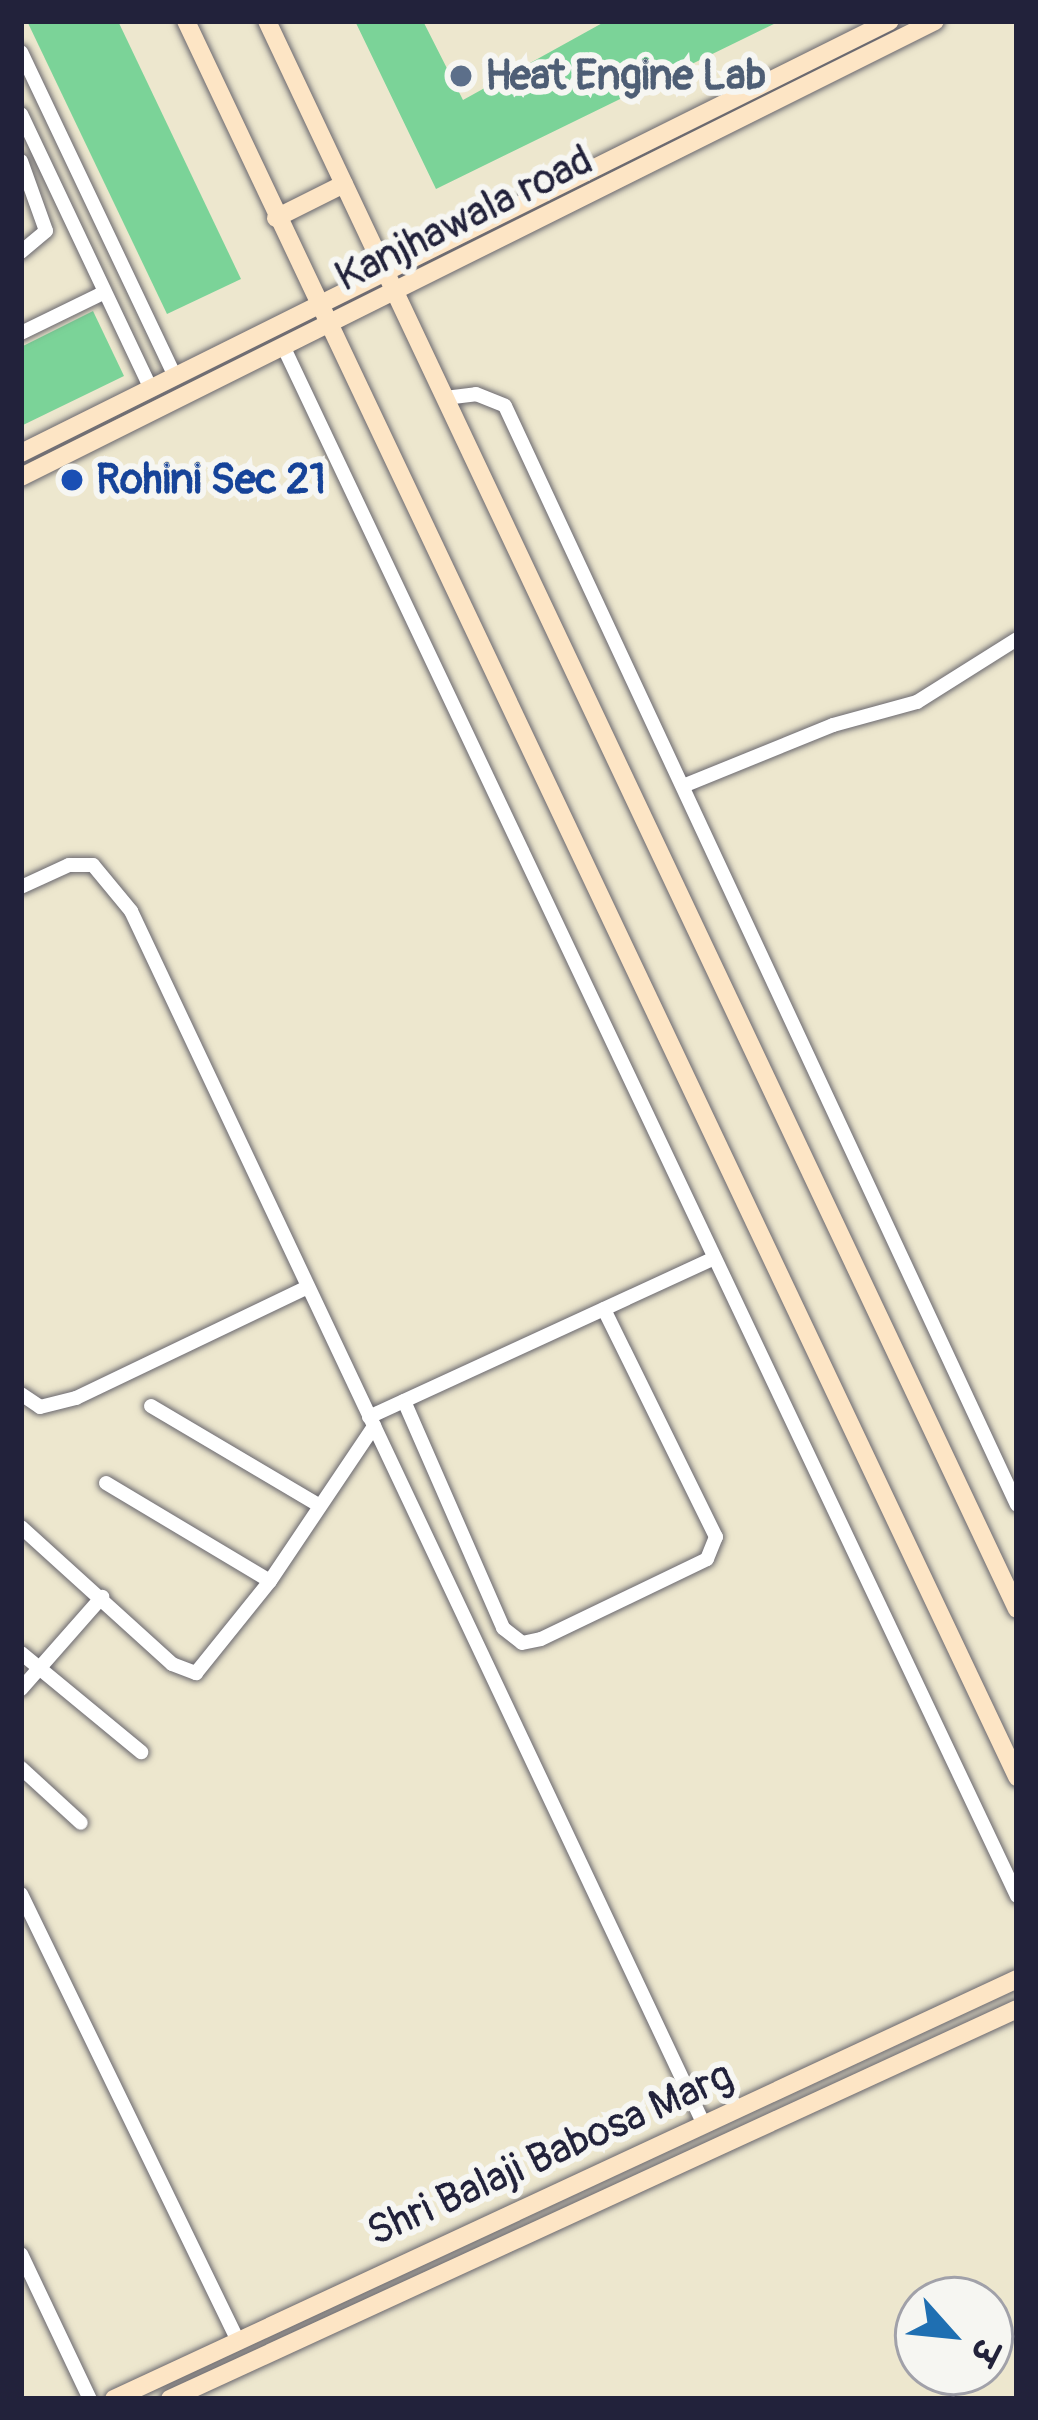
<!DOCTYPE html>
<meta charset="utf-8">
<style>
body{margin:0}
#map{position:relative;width:1038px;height:2420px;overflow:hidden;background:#ede7ce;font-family:Pangolin,"Playpen Sans Deva",sans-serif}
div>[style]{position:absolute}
.green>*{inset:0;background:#7bd398}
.roads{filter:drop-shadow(0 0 3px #69676e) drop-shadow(0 0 3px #69676e)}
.street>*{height:14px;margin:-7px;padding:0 7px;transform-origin:7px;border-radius:7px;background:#fff}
.secondary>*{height:18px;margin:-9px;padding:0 9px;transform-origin:9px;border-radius:9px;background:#fde5c5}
.dots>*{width:33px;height:33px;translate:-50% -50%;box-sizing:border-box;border:6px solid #f6f6f2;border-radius:50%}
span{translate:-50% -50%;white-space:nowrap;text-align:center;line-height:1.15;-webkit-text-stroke:12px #f6f6f2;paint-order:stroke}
.service-label{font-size:42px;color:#4e5e75;font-weight:700}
.left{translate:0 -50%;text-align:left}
.street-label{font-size:42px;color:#22223b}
.transit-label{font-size:42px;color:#164399;font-weight:700}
.frame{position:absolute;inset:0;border:24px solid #22223b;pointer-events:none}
.north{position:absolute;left:894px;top:2276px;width:120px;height:120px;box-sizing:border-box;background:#f6f6f2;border:3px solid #a1a1a9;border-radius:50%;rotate:117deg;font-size:33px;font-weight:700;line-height:48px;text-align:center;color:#22223b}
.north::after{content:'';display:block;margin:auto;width:42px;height:54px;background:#1f6fb2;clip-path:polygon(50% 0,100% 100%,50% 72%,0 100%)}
</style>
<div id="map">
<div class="green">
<div style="clip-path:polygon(27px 21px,118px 21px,241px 279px,167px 314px)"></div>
<div style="clip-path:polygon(355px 21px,423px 21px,463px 100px,606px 21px,780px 21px,436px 189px)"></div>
<div style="clip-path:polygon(93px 311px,124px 376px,21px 426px,21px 347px)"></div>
</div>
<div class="roads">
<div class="street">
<div style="left:21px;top:52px;width:360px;rotate:64.6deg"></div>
<div style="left:21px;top:114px;width:304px;rotate:64.7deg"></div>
<div style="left:21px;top:161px;width:74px;rotate:70.3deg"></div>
<div style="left:46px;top:231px;width:33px;rotate:140deg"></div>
<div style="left:21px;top:333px;width:93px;rotate:-26deg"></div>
<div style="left:284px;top:348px;width:1713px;rotate:64.66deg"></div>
<div style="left:445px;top:398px;width:31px;rotate:-7deg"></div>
<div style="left:476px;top:394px;width:31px;rotate:22deg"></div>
<div style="left:505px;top:406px;width:1212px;rotate:65.02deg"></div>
<div style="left:683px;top:786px;width:162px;rotate:-22.1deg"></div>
<div style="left:833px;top:725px;width:87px;rotate:-15.3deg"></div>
<div style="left:917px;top:702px;width:118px;rotate:-32.2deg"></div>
<div style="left:21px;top:887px;width:53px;rotate:-24.6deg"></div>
<div style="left:69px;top:865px;width:24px"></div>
<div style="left:93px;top:865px;width:60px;rotate:50.4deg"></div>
<div style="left:131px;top:911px;width:1342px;rotate:64.73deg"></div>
<div style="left:21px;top:1394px;width:23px;rotate:34deg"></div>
<div style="left:40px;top:1407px;width:37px;rotate:-14deg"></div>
<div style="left:76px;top:1398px;width:255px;rotate:-25.6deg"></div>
<div style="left:404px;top:1401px;width:248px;rotate:66.4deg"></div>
<div style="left:503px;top:1628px;width:24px;rotate:38deg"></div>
<div style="left:522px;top:1643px;width:19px;rotate:-12deg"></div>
<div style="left:541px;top:1639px;width:184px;rotate:-25.7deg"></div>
<div style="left:707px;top:1559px;width:24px;rotate:-68deg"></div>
<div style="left:716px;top:1537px;width:254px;rotate:-116.2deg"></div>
<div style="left:151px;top:1406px;width:196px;rotate:30.6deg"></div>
<div style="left:369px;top:1417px;width:380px;rotate:-24.7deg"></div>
<div style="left:106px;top:1483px;width:191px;rotate:30.9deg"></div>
<div style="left:21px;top:1527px;width:204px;rotate:42.2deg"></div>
<div style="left:172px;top:1664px;width:26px;rotate:21deg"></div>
<div style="left:196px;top:1673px;width:118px;rotate:-51.2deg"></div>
<div style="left:270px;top:1581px;width:187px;rotate:-56.1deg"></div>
<div style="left:21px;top:1653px;width:156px;rotate:39.5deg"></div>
<div style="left:21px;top:1689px;width:123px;rotate:-48.6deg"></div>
<div style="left:21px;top:1768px;width:81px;rotate:42.5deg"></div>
<div style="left:21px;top:1894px;width:494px;rotate:64.1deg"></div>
<div style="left:21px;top:2254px;width:161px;rotate:64.6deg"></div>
</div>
<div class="secondary">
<div style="left:186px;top:21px;width:1943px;rotate:64.67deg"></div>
<div style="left:267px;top:21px;width:1756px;rotate:64.72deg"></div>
<div style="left:276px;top:218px;width:76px;rotate:-26.6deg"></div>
<div style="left:21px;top:453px;width:970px;rotate:-26.43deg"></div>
<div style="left:21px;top:477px;width:1021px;rotate:-26.51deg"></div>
<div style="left:114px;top:2399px;width:996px;rotate:-24.94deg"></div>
<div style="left:170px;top:2399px;width:932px;rotate:-24.72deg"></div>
</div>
</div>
<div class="dots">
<div style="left:461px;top:76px;background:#5c6f8a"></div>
<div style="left:72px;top:480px;background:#1a4fb4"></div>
</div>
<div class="service-label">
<span class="left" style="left:485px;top:76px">Heat Engine Lab</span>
</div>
<div class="street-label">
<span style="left:464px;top:219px;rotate:-26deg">Kanjhawala road</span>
<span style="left:550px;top:2154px;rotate:-24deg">Shri Balaji Babosa Marg</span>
</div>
<div class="transit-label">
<span class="left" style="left:96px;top:480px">Rohini Sec 21</span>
</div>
<div class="frame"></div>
<div class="north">उ</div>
</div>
